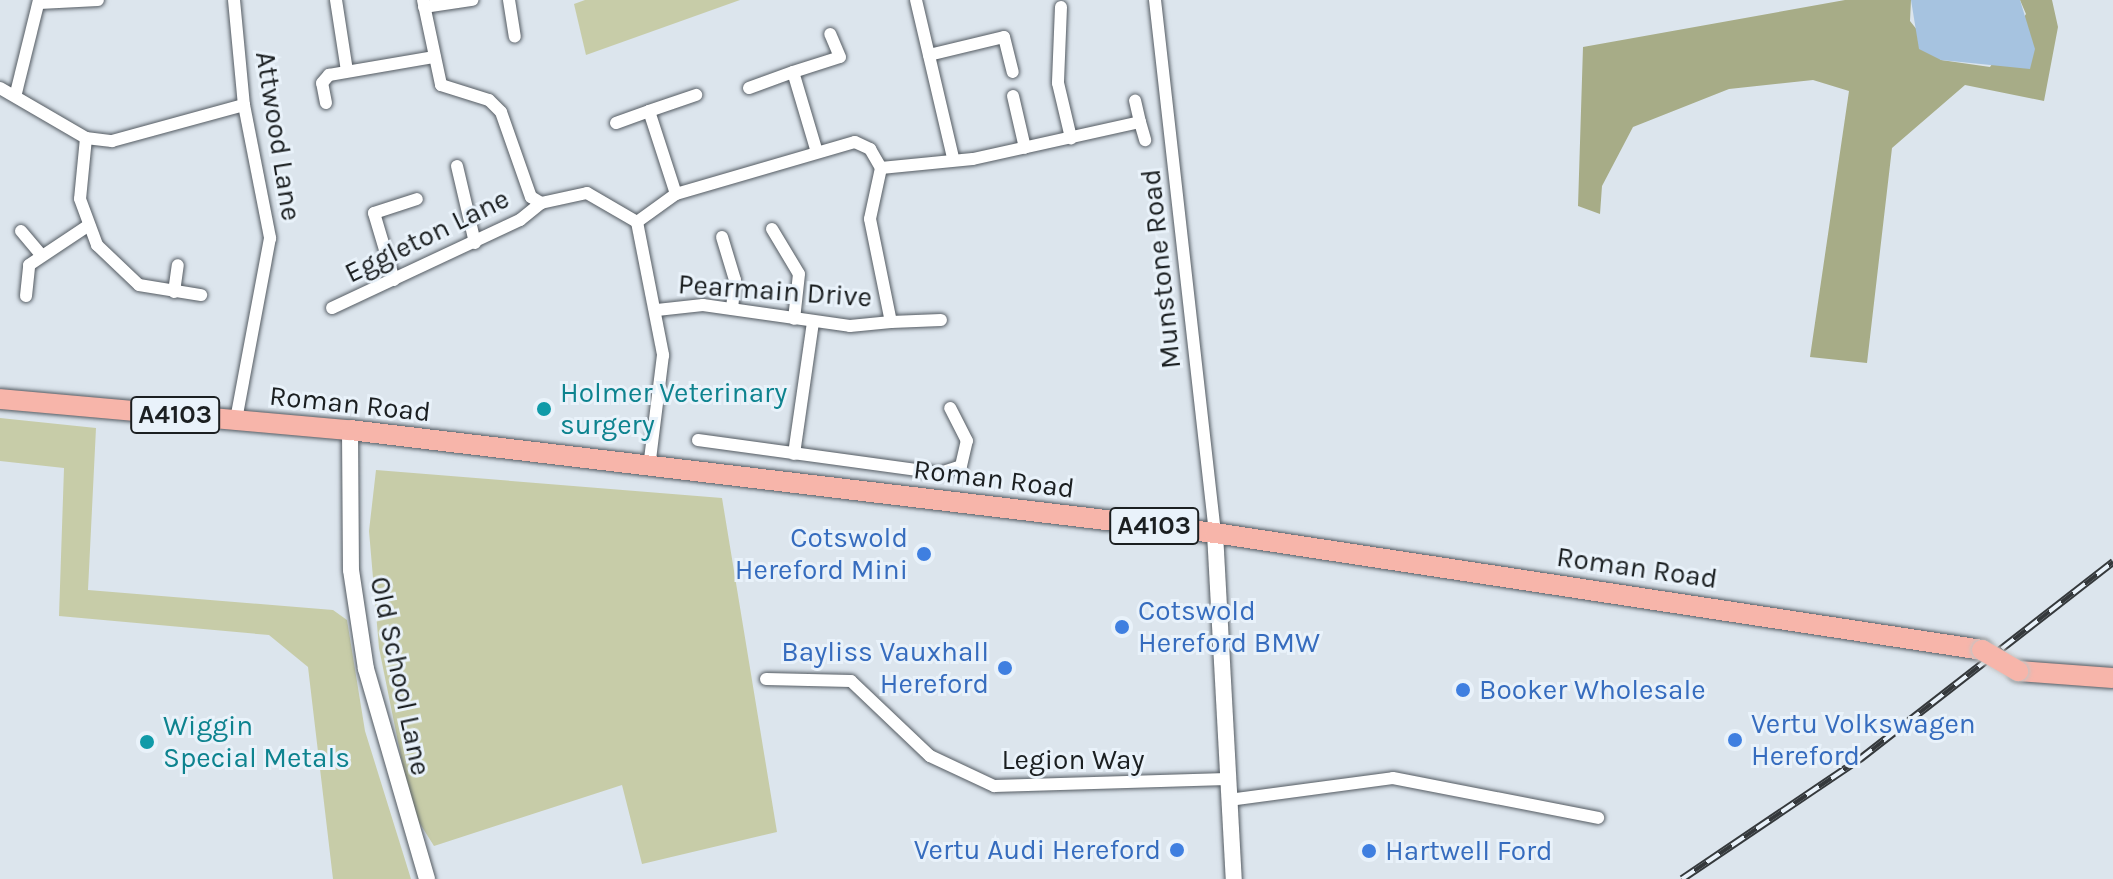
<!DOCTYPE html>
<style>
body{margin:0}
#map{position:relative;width:2113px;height:879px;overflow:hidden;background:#dce5ed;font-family:Karla,sans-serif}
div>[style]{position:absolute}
.green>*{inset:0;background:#c7cca8}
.forest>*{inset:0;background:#a7ac87}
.water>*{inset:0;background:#a6c3e0}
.roads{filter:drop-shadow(0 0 2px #545b62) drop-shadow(0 0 2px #545b62)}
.minor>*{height:12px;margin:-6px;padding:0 6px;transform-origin:6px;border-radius:6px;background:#fff}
.tertiary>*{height:16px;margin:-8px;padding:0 8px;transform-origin:8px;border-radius:8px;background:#fff}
.primary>*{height:20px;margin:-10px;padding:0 10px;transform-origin:10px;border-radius:10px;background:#f7b5aa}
.rail>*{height:8px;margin-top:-4px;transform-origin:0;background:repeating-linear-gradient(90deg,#e9f2fa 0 15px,#35393c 0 30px);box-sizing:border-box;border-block:2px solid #35393c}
.bridges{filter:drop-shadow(0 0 2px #c4c5c5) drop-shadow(0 0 2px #c4c5c5)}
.primary-bridge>*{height:20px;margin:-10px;padding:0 10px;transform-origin:10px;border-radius:10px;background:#f7b5aa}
.dots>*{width:22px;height:22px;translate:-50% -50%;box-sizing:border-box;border:4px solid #e9f2fa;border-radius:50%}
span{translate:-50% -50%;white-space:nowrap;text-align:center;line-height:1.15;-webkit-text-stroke:6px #e9f2fa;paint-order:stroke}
.shield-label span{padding:2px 6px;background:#e9f2fa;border:2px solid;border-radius:6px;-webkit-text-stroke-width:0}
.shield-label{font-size:26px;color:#1b1f21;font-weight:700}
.street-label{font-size:28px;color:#1b1f21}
.culture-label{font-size:28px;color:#0d838f}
.left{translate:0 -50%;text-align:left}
.shop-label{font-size:28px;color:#366cbe}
.right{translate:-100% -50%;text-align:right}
</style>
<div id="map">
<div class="green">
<div style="clip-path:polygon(585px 0,740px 0,586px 55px,574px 4px)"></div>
<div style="clip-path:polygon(0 418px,96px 428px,88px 590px,333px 610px,347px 620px,365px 731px,411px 879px,333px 879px,308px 667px,269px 635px,59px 616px,64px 468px,0 461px)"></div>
<div style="clip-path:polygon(376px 470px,722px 498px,777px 832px,642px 864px,622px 785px,434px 846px,412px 811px,379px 648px,369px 531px)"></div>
</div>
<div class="forest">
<div style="clip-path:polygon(1845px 0,1911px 0,1910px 21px,1941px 60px,1990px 67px,2026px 14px,2020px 0,2052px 0,2058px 27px,2044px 101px,1965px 85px,1892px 148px,1867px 363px,1810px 357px,1849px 91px,1813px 80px,1729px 89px,1633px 127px,1602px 186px,1600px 214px,1578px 206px,1583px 47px)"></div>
</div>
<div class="water">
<div style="clip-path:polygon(1911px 0,2020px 0,2035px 49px,2030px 69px,1941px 60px,1919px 49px)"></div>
</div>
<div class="roads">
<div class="minor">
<div style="left:234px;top:0;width:105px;rotate:84.6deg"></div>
<div style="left:244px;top:105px;width:136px;rotate:78.9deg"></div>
<div style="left:270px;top:238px;width:185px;rotate:100.6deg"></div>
<div style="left:336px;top:0;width:72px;rotate:81.2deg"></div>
<div style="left:423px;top:0;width:87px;rotate:78deg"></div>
<div style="left:441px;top:85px;width:50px;rotate:17.4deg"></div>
<div style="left:489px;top:100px;width:17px;rotate:45deg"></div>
<div style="left:501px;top:112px;width:90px;rotate:70.6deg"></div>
<div style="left:531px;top:197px;width:12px;rotate:31deg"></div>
<div style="left:541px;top:203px;width:47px;rotate:-12.3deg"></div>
<div style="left:587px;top:193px;width:58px;rotate:30.1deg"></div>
<div style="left:637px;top:222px;width:136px;rotate:78.9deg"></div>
<div style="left:663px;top:355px;width:113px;rotate:97.1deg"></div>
<div style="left:509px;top:0;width:37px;rotate:81deg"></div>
<div style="left:916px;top:0;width:162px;rotate:76.8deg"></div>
<div style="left:1155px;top:0;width:536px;rotate:83.58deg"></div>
<div style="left:39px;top:3px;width:59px;rotate:-2.9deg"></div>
<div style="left:424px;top:7px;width:49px;rotate:-8.3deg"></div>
<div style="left:1061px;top:7px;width:76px;rotate:92.3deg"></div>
<div style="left:1058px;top:83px;width:57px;rotate:76.7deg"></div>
<div style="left:929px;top:55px;width:77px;rotate:-13.5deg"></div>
<div style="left:1004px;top:37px;width:36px;rotate:76deg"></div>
<div style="left:0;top:88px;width:99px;rotate:30.2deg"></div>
<div style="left:86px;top:138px;width:26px;rotate:7deg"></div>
<div style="left:112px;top:141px;width:137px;rotate:-15.3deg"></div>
<div style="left:749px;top:88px;width:47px;rotate:-20deg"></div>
<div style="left:16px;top:93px;width:96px;rotate:-76.1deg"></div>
<div style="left:1013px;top:96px;width:53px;rotate:77deg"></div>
<div style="left:326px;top:103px;width:20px;rotate:-101deg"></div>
<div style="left:322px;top:83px;width:11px;rotate:-49deg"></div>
<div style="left:329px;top:75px;width:107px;rotate:-9.7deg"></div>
<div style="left:649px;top:111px;width:50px;rotate:-18.8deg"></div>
<div style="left:1140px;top:122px;width:19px;rotate:74deg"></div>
<div style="left:616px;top:123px;width:35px;rotate:-20deg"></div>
<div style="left:649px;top:111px;width:87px;rotate:72deg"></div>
<div style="left:86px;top:138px;width:61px;rotate:95.6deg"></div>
<div style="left:80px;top:199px;width:49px;rotate:69.7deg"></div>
<div style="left:97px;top:245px;width:58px;rotate:43.6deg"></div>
<div style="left:139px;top:285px;width:63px;rotate:9.2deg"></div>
<div style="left:816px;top:149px;width:80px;rotate:-106.6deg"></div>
<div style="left:793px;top:72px;width:49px;rotate:-17.7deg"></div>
<div style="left:840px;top:57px;width:25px;rotate:-113deg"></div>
<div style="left:457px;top:166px;width:79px;rotate:76.8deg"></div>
<div style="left:881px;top:168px;width:92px;rotate:-5.6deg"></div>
<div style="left:973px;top:159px;width:171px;rotate:-12.5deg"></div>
<div style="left:1140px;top:122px;width:22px;rotate:-103deg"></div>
<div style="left:637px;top:222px;width:48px;rotate:-35.7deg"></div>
<div style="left:676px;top:194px;width:186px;rotate:-16.2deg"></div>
<div style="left:855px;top:142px;width:17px;rotate:25deg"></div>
<div style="left:870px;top:149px;width:22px;rotate:60deg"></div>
<div style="left:881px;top:168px;width:52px;rotate:102.2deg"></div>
<div style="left:870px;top:219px;width:105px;rotate:78.5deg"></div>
<div style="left:891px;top:322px;width:50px;rotate:-2.3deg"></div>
<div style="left:772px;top:229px;width:52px;rotate:59deg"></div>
<div style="left:799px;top:274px;width:45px;rotate:96.3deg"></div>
<div style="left:21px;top:231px;width:30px;rotate:50deg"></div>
<div style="left:722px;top:237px;width:45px;rotate:73.2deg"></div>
<div style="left:735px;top:280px;width:29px;rotate:96deg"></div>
<div style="left:394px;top:280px;width:70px;rotate:-106.6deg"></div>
<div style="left:374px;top:213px;width:45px;rotate:-18deg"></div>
<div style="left:174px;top:292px;width:27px;rotate:-82deg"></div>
<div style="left:26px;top:296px;width:31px;rotate:-84deg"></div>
<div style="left:29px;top:265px;width:69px;rotate:-33.7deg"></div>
<div style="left:332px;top:308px;width:208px;rotate:-25.1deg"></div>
<div style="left:520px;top:220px;width:27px;rotate:-39deg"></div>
<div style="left:657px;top:310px;width:46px;rotate:-6.2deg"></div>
<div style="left:703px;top:305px;width:148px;rotate:8.1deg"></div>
<div style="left:850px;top:326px;width:41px;rotate:-5.6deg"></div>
<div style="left:698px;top:440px;width:244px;rotate:7.8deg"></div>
<div style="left:940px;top:473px;width:22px;rotate:-18deg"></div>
<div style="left:961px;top:466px;width:26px;rotate:-77deg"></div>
<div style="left:967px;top:441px;width:37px;rotate:-117deg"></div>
<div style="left:794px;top:454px;width:133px;rotate:-81.8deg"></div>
<div style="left:766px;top:679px;width:85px;rotate:1.3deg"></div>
<div style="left:851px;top:681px;width:109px;rotate:43.5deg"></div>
<div style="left:930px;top:756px;width:71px;rotate:25.1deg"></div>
<div style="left:994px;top:786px;width:233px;rotate:-1.7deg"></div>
<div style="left:1229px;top:800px;width:165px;rotate:-7.6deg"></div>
<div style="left:1393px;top:778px;width:209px;rotate:11deg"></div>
</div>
<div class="tertiary">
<div style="left:350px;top:430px;width:140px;rotate:89.6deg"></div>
<div style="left:351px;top:570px;width:100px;rotate:81.4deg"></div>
<div style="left:366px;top:669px;width:219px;rotate:73.8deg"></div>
<div style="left:1215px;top:533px;width:347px;rotate:86.9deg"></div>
</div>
<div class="primary">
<div style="left:0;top:399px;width:351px;rotate:5.1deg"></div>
<div style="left:350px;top:430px;width:871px;rotate:6.79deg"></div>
<div style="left:1215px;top:533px;width:776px;rotate:8.67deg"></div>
<div style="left:2018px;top:671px;width:95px;rotate:4.2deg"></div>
</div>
</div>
<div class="rail">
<div style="left:1682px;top:879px;width:215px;rotate:-34deg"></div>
<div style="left:1860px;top:759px;width:321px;rotate:-37.9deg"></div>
</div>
<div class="bridges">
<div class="primary-bridge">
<div style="left:1982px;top:650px;width:42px;rotate:30.3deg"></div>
</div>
</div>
<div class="dots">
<div style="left:544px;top:409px;background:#0f9aa8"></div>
<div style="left:924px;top:554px;background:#3f7fe0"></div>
<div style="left:1122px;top:627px;background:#3f7fe0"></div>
<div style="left:1005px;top:668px;background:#3f7fe0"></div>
<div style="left:1463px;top:690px;background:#3f7fe0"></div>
<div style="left:1735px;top:740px;background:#3f7fe0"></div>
<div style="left:147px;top:742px;background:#0f9aa8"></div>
<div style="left:1177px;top:850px;background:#3f7fe0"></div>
<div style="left:1369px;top:851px;background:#3f7fe0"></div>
</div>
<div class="shield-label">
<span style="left:175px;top:415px">A4103</span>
<span style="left:1154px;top:526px">A4103</span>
</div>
<div class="street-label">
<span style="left:278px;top:136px;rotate:81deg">Attwood Lane</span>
<span style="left:427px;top:236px;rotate:-26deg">Eggleton Lane</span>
<span style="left:1161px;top:269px;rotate:-96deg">Munstone Road</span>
<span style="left:775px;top:291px;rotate:4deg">Pearmain Drive</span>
<span style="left:350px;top:404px;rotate:6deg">Roman Road</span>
<span style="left:994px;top:479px;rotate:7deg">Roman Road</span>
<span style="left:1637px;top:568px;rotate:8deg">Roman Road</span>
<span style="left:400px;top:676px;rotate:78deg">Old School Lane</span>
<span style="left:1073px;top:760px">Legion Way</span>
</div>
<div class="culture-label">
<span class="left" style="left:560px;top:409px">Holmer Veterinary<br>surgery</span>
<span class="left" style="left:163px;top:742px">Wiggin<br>Special Metals</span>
</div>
<div class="shop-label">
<span class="right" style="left:908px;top:554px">Cotswold<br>Hereford Mini</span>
<span class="left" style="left:1138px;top:627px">Cotswold<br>Hereford BMW</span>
<span class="right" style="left:989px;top:668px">Bayliss Vauxhall<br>Hereford</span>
<span class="left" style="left:1479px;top:690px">Booker Wholesale</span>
<span class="left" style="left:1751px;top:740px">Vertu Volkswagen<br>Hereford</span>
<span class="right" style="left:1161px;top:850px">Vertu Audi Hereford</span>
<span class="left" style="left:1385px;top:851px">Hartwell Ford</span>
</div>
</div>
